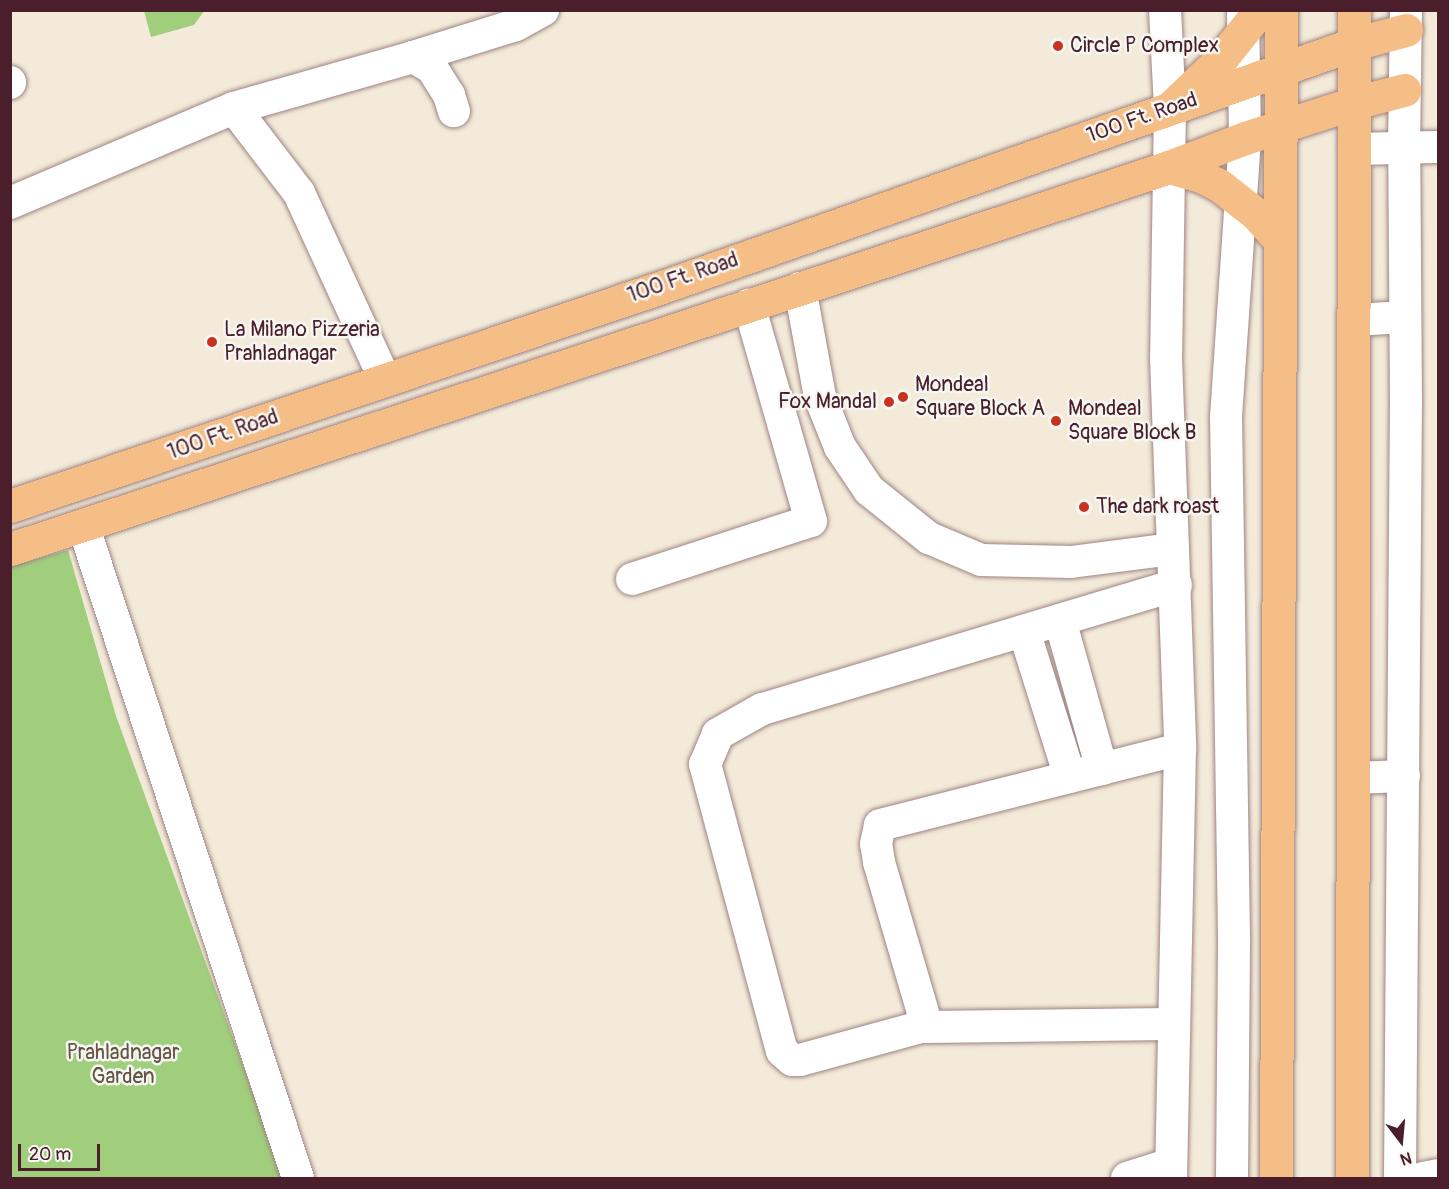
<!DOCTYPE html>
<style>
body{margin:0}
#map{position:relative;width:1449px;height:1189px;overflow:hidden;background:#f3ead9;font-family:Pangolin,sans-serif}
div>[style]{position:absolute}
.green>*{inset:0;background:#a0ce7c}
.roads{filter:drop-shadow(0 0 2px #9e8482) drop-shadow(0 0 2px #9e8482)}
.minor>*{height:32px;margin:-16px;padding:0 16px;transform-origin:16px;border-radius:16px;background:#fff}
.major>*{height:33px;margin:-16.5px;padding:0 16.5px;transform-origin:16.5px;border-radius:16.5px;background:#f6be87}
.highway>*{height:33px;margin:-16.5px;padding:0 16.5px;transform-origin:16.5px;border-radius:16.5px;background:#f6be87}
.dots>*{width:16px;height:16px;translate:-50% -50%;box-sizing:border-box;border:3px solid #f6f6f2;border-radius:50%}
span{translate:-50% -50%;white-space:nowrap;text-align:center;line-height:1.15;-webkit-text-stroke:5px #f6f6f2;paint-order:stroke}
.poi-label{font-size:21px;color:#4a1f2b}
.left{translate:0 -50%;text-align:left}
.right{translate:-100% -50%;text-align:right}
.street-label{font-size:21px;color:#4a1f2b}
.park-label{font-size:21px;color:#645443}
.frame{position:absolute;inset:0;border:12px solid #4a1f2b;pointer-events:none}
.north{position:absolute;left:1371px;top:1111px;width:60px;height:60px;-webkit-text-stroke:4px #f6f6f2;paint-order:stroke;rotate:164deg;font-size:16px;font-weight:700;line-height:24px;text-align:center;color:#4a1f2b}
.north::after{content:'';display:block;margin:auto;width:21px;height:27px;background:#4a1f2b;clip-path:polygon(50% 0,100% 100%,50% 72%,0 100%)}
.scale{position:absolute;left:18px;top:1144px;width:82px;height:27px;box-sizing:border-box;border:3px solid #4a1f2b;border-top:0;padding-left:8px;font-size:18px;line-height:21px;white-space:nowrap;color:#4a1f2b;-webkit-text-stroke:4px #f6f6f2;paint-order:stroke}
</style>
<div id="map">
<div class="green">
<div style="clip-path:polygon(144px 11px,144px 10px,204px 11px,194px 25px,151px 37px)"></div>
<div style="clip-path:polygon(68px 550px,116px 716px,284px 1178px,11px 1178px,11px 566px)"></div>
</div>
<div class="roads">
<div class="minor">
<div style="left:1165px;top:10px;width:98px;rotate:87.1deg"></div>
<div style="left:1170px;top:108px;width:250px;rotate:90.9deg"></div>
<div style="left:1166px;top:358px;width:391px;rotate:87.9deg"></div>
<div style="left:1180px;top:749px;width:429px;rotate:91.2deg"></div>
<div style="left:413px;top:57px;width:108px;rotate:-17.3deg"></div>
<div style="left:516px;top:25px;width:31px;rotate:-29deg"></div>
<div style="left:10px;top:82px;width:1px;rotate:90deg"></div>
<div style="left:234px;top:108px;width:186px;rotate:-15.9deg"></div>
<div style="left:413px;top:57px;width:22px;rotate:30deg"></div>
<div style="left:432px;top:68px;width:32px;rotate:58deg"></div>
<div style="left:449px;top:95px;width:17px;rotate:73deg"></div>
<div style="left:1354px;top:149px;width:84px;rotate:-1.4deg"></div>
<div style="left:10px;top:203px;width:243px;rotate:-23deg"></div>
<div style="left:234px;top:108px;width:107px;rotate:52.6deg"></div>
<div style="left:299px;top:193px;width:206px;rotate:65.3deg"></div>
<div style="left:800px;top:288px;width:111px;rotate:79.6deg"></div>
<div style="left:820px;top:397px;width:54px;rotate:68.2deg"></div>
<div style="left:840px;top:447px;width:52px;rotate:56deg"></div>
<div style="left:869px;top:490px;width:77px;rotate:38.7deg"></div>
<div style="left:929px;top:538px;width:56px;rotate:22.9deg"></div>
<div style="left:981px;top:560px;width:90px;rotate:1.3deg"></div>
<div style="left:1071px;top:562px;width:103px;rotate:-7.3deg"></div>
<div style="left:1354px;top:320px;width:51px;rotate:-3.4deg"></div>
<div style="left:83px;top:525px;width:687px;rotate:71.78deg"></div>
<div style="left:632px;top:579px;width:188px;rotate:-18deg"></div>
<div style="left:811px;top:521px;width:225px;rotate:-106deg"></div>
<div style="left:1176px;top:585px;width:432px;rotate:163.3deg"></div>
<div style="left:762px;top:709px;width:51px;rotate:150.4deg"></div>
<div style="left:718px;top:734px;width:33px;rotate:113deg"></div>
<div style="left:705px;top:764px;width:297px;rotate:75deg"></div>
<div style="left:782px;top:1051px;width:13px;rotate:42deg"></div>
<div style="left:792px;top:1060px;width:8px"></div>
<div style="left:800px;top:1060px;width:125px;rotate:-15.3deg"></div>
<div style="left:921px;top:1027px;width:11px;rotate:-75deg"></div>
<div style="left:924px;top:1016px;width:160px;rotate:-106.3deg"></div>
<div style="left:879px;top:862px;width:18px;rotate:-99deg"></div>
<div style="left:876px;top:844px;width:19px;rotate:-78deg"></div>
<div style="left:880px;top:825px;width:309px;rotate:-14.2deg"></div>
<div style="left:1060px;top:620px;width:155px;rotate:74.3deg"></div>
<div style="left:1024px;top:631px;width:153px;rotate:72.5deg"></div>
<div style="left:1354px;top:778px;width:50px;rotate:-2.3deg"></div>
<div style="left:921px;top:1027px;width:253px;rotate:-0.7deg"></div>
<div style="left:1127px;top:1178px;width:46px;rotate:-17.7deg"></div>
<div style="left:1232px;top:1178px;width:242px;rotate:-89.5deg"></div>
<div style="left:1234px;top:936px;width:519px;rotate:-90.88deg"></div>
<div style="left:1226px;top:417px;width:280px;rotate:-86.1deg"></div>
<div style="left:1245px;top:138px;width:124px;rotate:-90.9deg"></div>
<div style="left:1400px;top:1178px;width:773px;rotate:-89.56deg"></div>
<div style="left:1406px;top:405px;width:256px;rotate:-90.4deg"></div>
<div style="left:1404px;top:149px;width:139px;rotate:-89.2deg"></div>
<div style="left:1423px;top:1178px;width:15px;rotate:-11deg"></div>
</div>
<div class="major">
<div style="left:10px;top:506px;width:685px;rotate:-18.57deg"></div>
<div style="left:659px;top:288px;width:737px;rotate:-19.35deg"></div>
<div style="left:1354px;top:44px;width:54px;rotate:-15.1deg"></div>
<div style="left:10px;top:549px;width:1220px;rotate:-18.24deg"></div>
<div style="left:1169px;top:167px;width:81px;rotate:-20.9deg"></div>
<div style="left:1245px;top:138px;width:114px;rotate:-17.8deg"></div>
<div style="left:1354px;top:103px;width:52px;rotate:-14.6deg"></div>
</div>
<div class="highway">
<div style="left:1170px;top:108px;width:71px;rotate:-43.9deg"></div>
<div style="left:1221px;top:59px;width:63px;rotate:-51.5deg"></div>
<div style="left:1169px;top:167px;width:33px;rotate:16deg"></div>
<div style="left:1201px;top:176px;width:20px;rotate:27deg"></div>
<div style="left:1219px;top:185px;width:47px;rotate:38.1deg"></div>
<div style="left:1256px;top:214px;width:36px;rotate:48deg"></div>
<div style="left:1276px;top:1178px;width:1168px;rotate:-89.75deg"></div>
<div style="left:1352px;top:1178px;width:1168px;rotate:-89.9deg"></div>
</div>
</div>
<div class="dots">
<div style="left:1058px;top:46px;background:#c8321e"></div>
<div style="left:212px;top:342px;background:#c8321e"></div>
<div style="left:903px;top:397px;background:#c8321e"></div>
<div style="left:889px;top:402px;background:#c8321e"></div>
<div style="left:1056px;top:421px;background:#c8321e"></div>
<div style="left:1084px;top:507px;background:#c8321e"></div>
</div>
<div class="poi-label">
<span class="left" style="left:1070px;top:46px">Circle P Complex</span>
<span class="left" style="left:224px;top:342px">La Milano Pizzeria<br>Prahladnagar</span>
<span class="left" style="left:915px;top:397px">Mondeal<br>Square Block A</span>
<span class="right" style="left:877px;top:402px">Fox Mandal</span>
<span class="left" style="left:1068px;top:421px">Mondeal<br>Square Block B</span>
<span class="left" style="left:1096px;top:507px">The dark roast</span>
</div>
<div class="street-label">
<span style="left:1142px;top:118px;rotate:-19deg">100 Ft. Road</span>
<span style="left:683px;top:278px;rotate:-19deg">100 Ft. Road</span>
<span style="left:223px;top:435px;rotate:-19deg">100 Ft. Road</span>
</div>
<div class="park-label">
<span style="left:123px;top:1065px">Prahladnagar<br>Garden</span>
</div>
<div class="frame"></div>
<div class="north">N</div>
<div class="scale">20 m</div>
</div>
